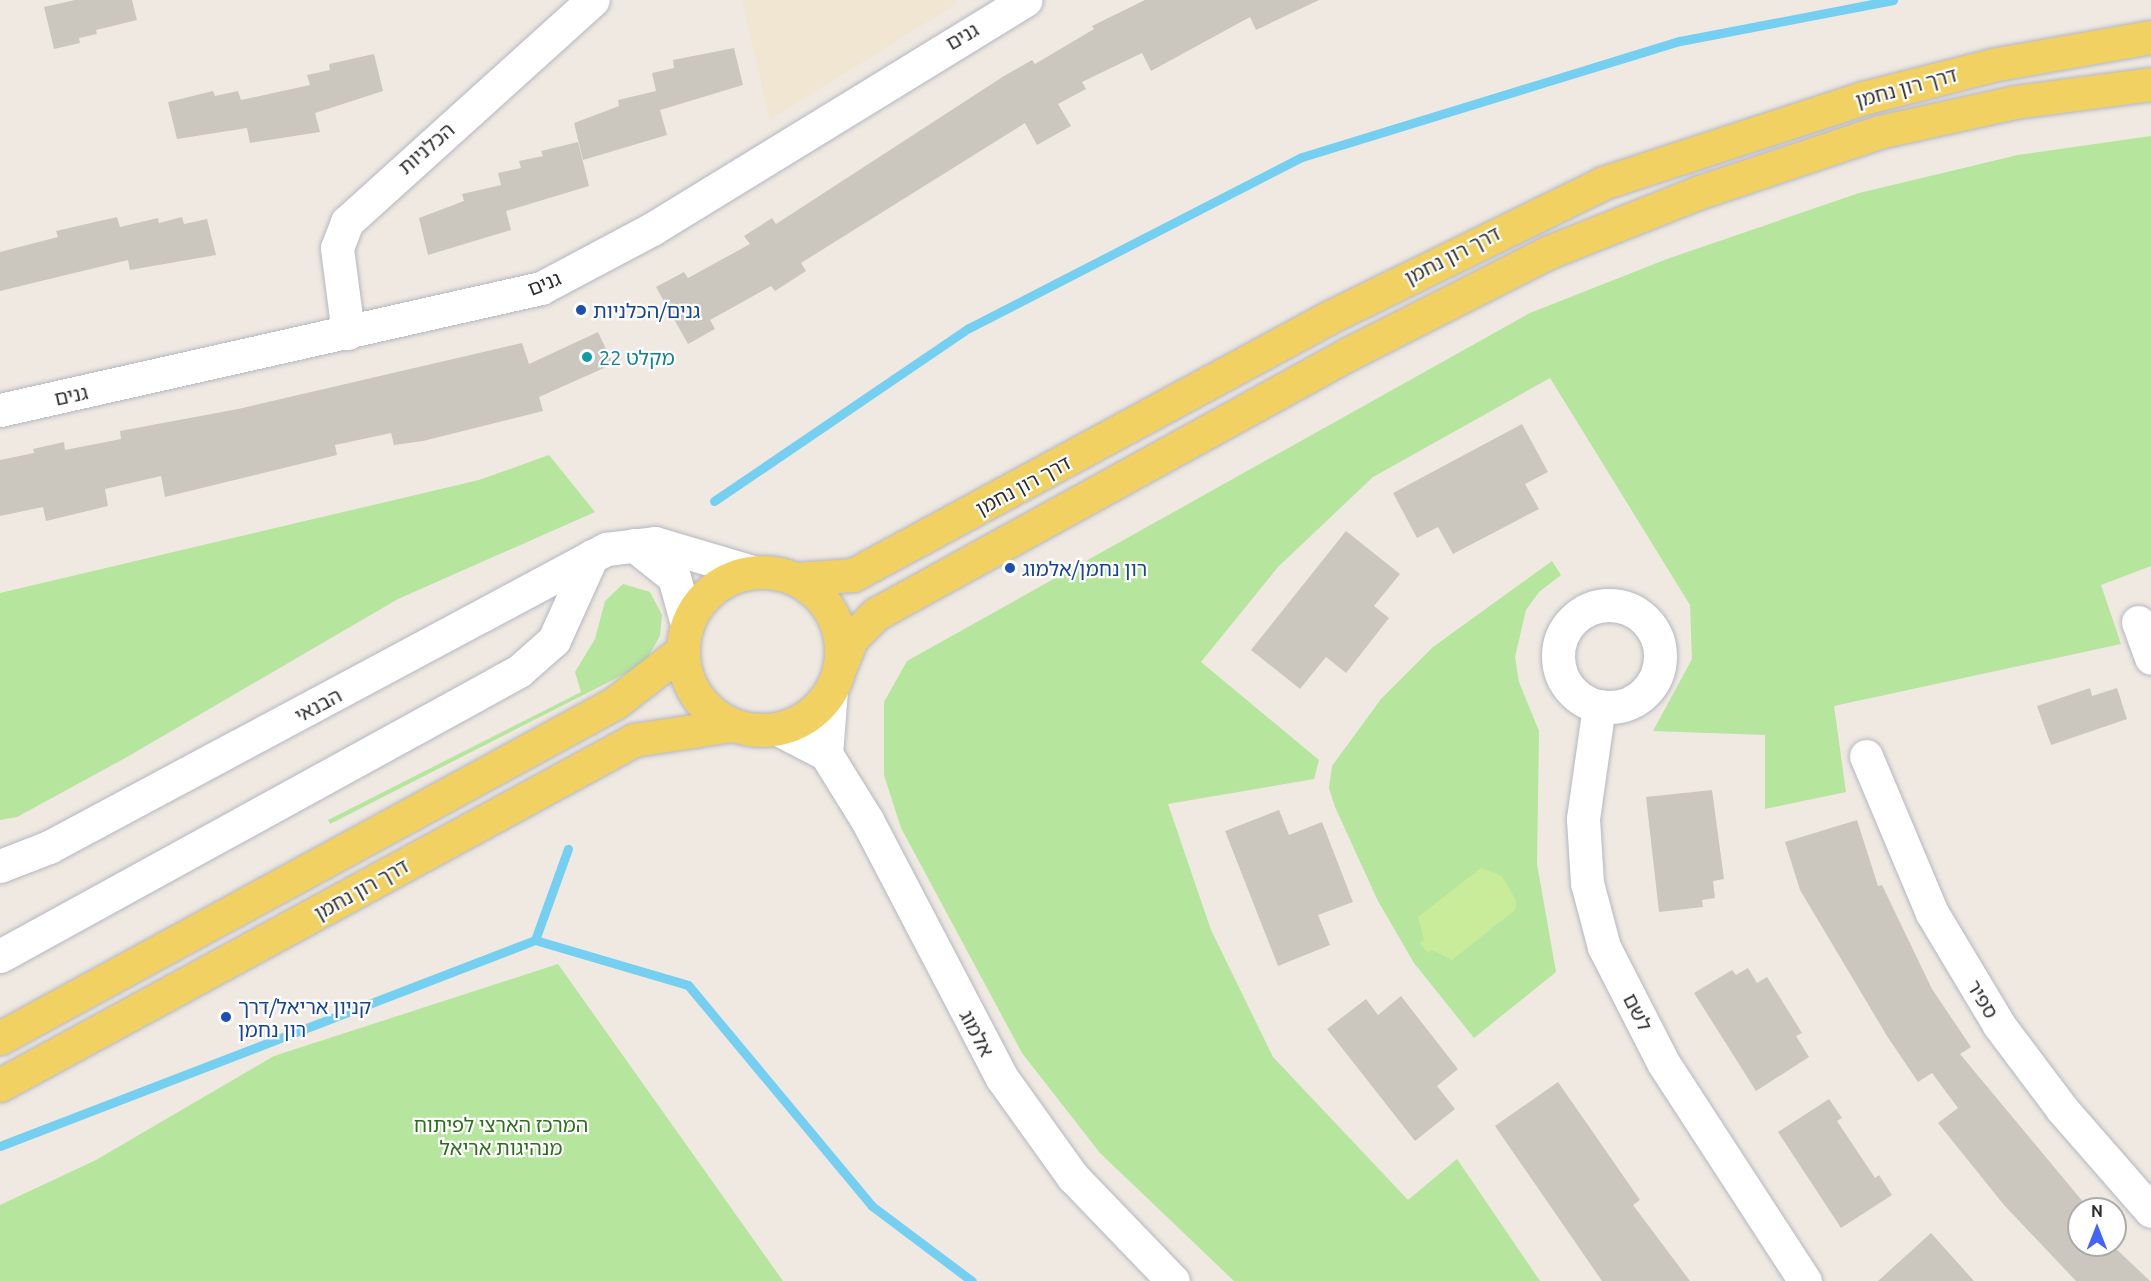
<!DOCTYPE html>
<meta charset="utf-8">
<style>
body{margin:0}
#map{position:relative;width:2151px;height:1281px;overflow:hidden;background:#efe9e1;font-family:Ubuntu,"Noto Sans Hebrew",sans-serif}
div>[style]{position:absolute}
.education>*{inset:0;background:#f0e6d1}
.green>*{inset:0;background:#b6e59e}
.pitch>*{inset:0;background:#c9ec9a}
.stream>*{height:9px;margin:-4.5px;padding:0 4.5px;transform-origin:4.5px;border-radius:4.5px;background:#75cff0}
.building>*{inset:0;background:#cbc7bf}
.roads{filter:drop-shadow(0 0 2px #b4b7c1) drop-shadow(0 0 2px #b4b7c1)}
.minor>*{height:33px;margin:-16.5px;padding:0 16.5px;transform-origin:16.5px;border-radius:16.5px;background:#fff}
.minor>.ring{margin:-16.5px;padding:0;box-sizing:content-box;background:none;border:33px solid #fff;border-radius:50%}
.major>*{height:33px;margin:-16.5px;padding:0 16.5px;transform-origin:16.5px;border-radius:16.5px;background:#f2d163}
.major>.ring{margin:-16.5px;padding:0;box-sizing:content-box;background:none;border:33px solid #f2d163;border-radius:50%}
.dots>*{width:16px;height:16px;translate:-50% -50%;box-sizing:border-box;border:3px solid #fff;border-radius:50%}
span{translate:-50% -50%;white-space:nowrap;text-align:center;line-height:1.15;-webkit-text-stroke:4.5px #fff;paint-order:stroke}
.street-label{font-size:20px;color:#2e2e2e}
.transit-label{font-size:20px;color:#164399}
.left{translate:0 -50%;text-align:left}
.culture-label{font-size:20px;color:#0d838f}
.park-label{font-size:20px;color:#2c6e1b}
.north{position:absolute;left:2067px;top:1197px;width:60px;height:60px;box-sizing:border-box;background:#fff;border:2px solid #ababab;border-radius:50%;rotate:0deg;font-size:16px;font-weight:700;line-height:24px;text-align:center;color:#2e2e2e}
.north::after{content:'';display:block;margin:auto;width:21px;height:27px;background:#4264fb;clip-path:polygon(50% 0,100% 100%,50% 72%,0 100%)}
</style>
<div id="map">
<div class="education">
<div style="clip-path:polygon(742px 0,955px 0,956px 4px,770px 120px)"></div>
</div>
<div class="green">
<div style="clip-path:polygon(2151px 136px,2151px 566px,2101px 585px,2121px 644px,1834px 706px,1846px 792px,1765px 809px,1765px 735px,1653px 731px,1692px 659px,1690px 605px,1550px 378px,1373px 477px,1278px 567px,1201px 662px,1319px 760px,1314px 779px,1168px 804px,1211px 930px,1273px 1057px,1408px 1200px,1457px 1159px,1540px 1281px,1234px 1281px,1100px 1153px,1022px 1053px,901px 828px,884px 775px,884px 702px,907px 661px,1530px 313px,1667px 259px,1859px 193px,2018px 155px)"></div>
<div style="clip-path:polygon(549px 455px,595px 512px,398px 599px,127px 757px,17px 817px,0 820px,0 593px,479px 480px)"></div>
<div style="clip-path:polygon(1552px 561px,1561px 575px,1539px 592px,1526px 610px,1515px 657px,1519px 682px,1539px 731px,1537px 864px,1556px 972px,1474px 1038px,1414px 963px,1378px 901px,1335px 807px,1329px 788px,1332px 766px,1381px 699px,1433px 647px)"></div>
<div style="clip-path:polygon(623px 584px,650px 592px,662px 615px,660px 636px,644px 664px,330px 824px,328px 820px,581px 692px,575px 672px,595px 639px,605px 601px)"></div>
<div style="clip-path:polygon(558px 964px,783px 1281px,0 1281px,0 1205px,96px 1160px,274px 1056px)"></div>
</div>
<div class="pitch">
<div style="clip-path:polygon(1481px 868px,1502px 876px,1516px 901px,1515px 910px,1452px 960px,1432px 950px,1428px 953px,1420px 943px,1424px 940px,1418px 917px)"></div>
</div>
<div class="stream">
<div style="left:714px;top:501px;width:308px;rotate:-34.2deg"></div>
<div style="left:969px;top:328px;width:374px;rotate:-27.2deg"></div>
<div style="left:1302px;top:157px;width:395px;rotate:-17.1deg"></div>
<div style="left:1680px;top:41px;width:217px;rotate:-10.9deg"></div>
<div style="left:535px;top:940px;width:159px;rotate:16.4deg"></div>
<div style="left:688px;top:985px;width:288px;rotate:50.2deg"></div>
<div style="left:872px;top:1206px;width:125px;rotate:36.9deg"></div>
<div style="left:0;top:1146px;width:573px;rotate:-21.06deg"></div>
<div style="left:535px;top:940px;width:97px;rotate:-70.1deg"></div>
</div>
<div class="building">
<div style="clip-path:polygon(75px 0,132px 0,137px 20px,96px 30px,97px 34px,79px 38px,80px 43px,54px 49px,44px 7px)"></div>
<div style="clip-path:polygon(1145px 0,1319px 0,1256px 30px,1250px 17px,1151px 71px,1142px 53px,1082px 82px,1086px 89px,1058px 104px,1071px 126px,1037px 145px,1025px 123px,801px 263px,806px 271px,775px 291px,771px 286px,710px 320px,715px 329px,688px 344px,656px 287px,684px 272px,688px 278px,750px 244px,744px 236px,772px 218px,776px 224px,1004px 76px,1032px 60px,1035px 64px,1094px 29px,1092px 26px)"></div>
<div style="clip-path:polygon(734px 48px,743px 85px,660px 110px,667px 135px,583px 160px,574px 123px,619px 106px,618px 100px,656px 91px,652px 73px,674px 68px,673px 60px)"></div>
<div style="clip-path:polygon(374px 54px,383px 91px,315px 113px,320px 132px,250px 143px,247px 128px,177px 139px,168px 102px,213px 91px,215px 96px,238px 91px,241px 100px,310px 85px,307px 75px,330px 70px,329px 64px)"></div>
<div style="clip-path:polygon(578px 142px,589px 186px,506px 211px,511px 230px,428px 255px,419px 218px,464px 201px,462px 194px,501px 185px,498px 173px,521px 168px,519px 161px,543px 156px,541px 151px)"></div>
<div style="clip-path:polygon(117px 217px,120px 227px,158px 218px,159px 223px,182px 217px,184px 224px,207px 219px,216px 255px,130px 270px,128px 260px,0 291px,0 252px,58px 237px,56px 231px)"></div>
<div style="clip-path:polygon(598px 332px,613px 364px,539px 397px,543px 411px,423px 441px,394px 445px,391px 433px,335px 445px,337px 455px,165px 497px,161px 476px,105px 489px,108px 506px,46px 521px,43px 507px,0 516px,0 460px,34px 453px,33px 449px,64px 442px,65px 450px,121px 439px,120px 431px,238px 409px,522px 343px,529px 364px)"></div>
<div style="clip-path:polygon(1522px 424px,1548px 472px,1525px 484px,1539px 509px,1453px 554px,1438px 527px,1417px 538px,1393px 493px)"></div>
<div style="clip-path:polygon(1346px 531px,1400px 574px,1374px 606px,1389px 618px,1346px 673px,1326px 657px,1300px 689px,1251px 650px)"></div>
<div style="clip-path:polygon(2090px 688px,2092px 696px,2117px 688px,2127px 719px,2051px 745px,2037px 706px)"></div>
<div style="clip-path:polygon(1712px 790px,1724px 879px,1713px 881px,1715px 898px,1702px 900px,1703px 907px,1659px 912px,1646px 797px)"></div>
<div style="clip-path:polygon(1279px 810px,1289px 835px,1322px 822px,1353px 902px,1318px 915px,1330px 945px,1278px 966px,1225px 831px)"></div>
<div style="clip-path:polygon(1857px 820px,1878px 886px,1882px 885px,1932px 989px,1971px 1047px,1960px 1054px,2089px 1209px,2079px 1209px,2079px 1245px,2112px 1245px,2150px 1281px,2076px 1281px,2004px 1205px,1938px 1123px,1958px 1108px,1932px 1073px,1918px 1082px,1887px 1036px,1800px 890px,1785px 842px)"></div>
<div style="clip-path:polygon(1748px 968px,1757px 983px,1767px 977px,1802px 1033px,1796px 1036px,1809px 1057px,1756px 1091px,1694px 993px,1732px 970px,1736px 975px)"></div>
<div style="clip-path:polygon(1401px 996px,1458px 1069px,1437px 1086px,1455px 1109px,1415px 1141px,1327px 1029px,1366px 999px,1378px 1015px)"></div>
<div style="clip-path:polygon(1558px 1082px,1640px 1200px,1633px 1205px,1690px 1281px,1602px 1281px,1495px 1126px)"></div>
<div style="clip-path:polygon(1829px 1099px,1842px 1118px,1837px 1121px,1875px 1178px,1879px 1175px,1892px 1195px,1841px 1228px,1778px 1132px)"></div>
<div style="clip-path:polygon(1931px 1233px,1974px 1281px,1878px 1281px)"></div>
</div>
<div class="roads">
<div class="minor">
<div style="left:348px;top:333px;width:86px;rotate:-97.4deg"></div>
<div style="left:337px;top:248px;width:28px;rotate:-69deg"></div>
<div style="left:347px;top:222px;width:331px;rotate:-42.1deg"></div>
<div style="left:0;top:410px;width:555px;rotate:-12.71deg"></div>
<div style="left:541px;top:288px;width:126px;rotate:-28deg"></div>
<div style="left:652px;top:229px;width:438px;rotate:-31.5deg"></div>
<div style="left:634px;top:545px;width:51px;rotate:38.7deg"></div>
<div style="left:674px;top:577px;width:49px;rotate:74.5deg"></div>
<div class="ring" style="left:1558px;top:605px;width:69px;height:69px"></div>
<div style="left:2138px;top:622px;width:38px;rotate:70deg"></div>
<div style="left:1599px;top:706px;width:114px;rotate:98.1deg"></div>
<div style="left:1583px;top:819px;width:64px;rotate:86.4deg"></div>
<div style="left:1587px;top:883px;width:66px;rotate:75.1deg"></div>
<div style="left:1604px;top:947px;width:131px;rotate:62.9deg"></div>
<div style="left:1664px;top:1064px;width:259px;rotate:57deg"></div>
<div style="left:778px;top:729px;width:54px;rotate:27.5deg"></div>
<div style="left:826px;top:754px;width:78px;rotate:58.2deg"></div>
<div style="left:867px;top:820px;width:291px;rotate:62.4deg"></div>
<div style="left:1002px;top:1078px;width:122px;rotate:54.4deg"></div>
<div style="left:1073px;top:1177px;width:144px;rotate:46.1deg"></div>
<div style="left:826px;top:754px;width:63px;rotate:-85.5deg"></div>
<div style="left:1866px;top:756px;width:170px;rotate:67.2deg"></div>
<div style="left:1932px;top:913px;width:131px;rotate:59.1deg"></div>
<div style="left:1999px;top:1025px;width:105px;rotate:53.1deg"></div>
<div style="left:2062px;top:1109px;width:135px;rotate:48.9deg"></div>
<div style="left:0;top:866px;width:53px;rotate:-21.2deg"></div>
<div style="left:49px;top:847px;width:632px;rotate:-28.15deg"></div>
<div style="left:606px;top:549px;width:49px;rotate:-7deg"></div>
<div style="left:655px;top:543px;width:102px;rotate:16.5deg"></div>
<div style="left:0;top:956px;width:592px;rotate:-28.77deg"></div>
<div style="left:519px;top:671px;width:47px;rotate:-41.5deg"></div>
<div style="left:554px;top:640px;width:92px;rotate:-65.7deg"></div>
</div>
<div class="major">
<div class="ring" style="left:683px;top:572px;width:125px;height:125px"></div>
<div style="left:796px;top:579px;width:57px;rotate:-4deg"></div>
<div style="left:853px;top:575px;width:542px;rotate:-28.41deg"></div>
<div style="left:1330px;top:317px;width:304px;rotate:-26.1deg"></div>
<div style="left:1603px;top:183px;width:274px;rotate:-18.1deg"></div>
<div style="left:1863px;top:98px;width:133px;rotate:-14.3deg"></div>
<div style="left:1992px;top:65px;width:161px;rotate:-10deg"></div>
<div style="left:840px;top:667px;width:31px;rotate:-68deg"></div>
<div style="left:852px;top:638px;width:34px;rotate:-45deg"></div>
<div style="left:876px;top:614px;width:541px;rotate:-28.84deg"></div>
<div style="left:1350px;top:353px;width:223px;rotate:-26.9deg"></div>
<div style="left:1549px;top:252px;width:159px;rotate:-21.7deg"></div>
<div style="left:1697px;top:193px;width:192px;rotate:-18.5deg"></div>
<div style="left:1879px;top:132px;width:139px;rotate:-12.4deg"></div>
<div style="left:2015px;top:102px;width:137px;rotate:-7.5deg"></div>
<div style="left:0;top:1038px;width:700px;rotate:-28.58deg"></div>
<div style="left:615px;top:703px;width:85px;rotate:-37.8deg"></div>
<div style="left:0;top:1085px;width:722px;rotate:-28.55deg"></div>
<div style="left:634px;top:740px;width:99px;rotate:-8.7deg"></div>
</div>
</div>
<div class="dots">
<div style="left:581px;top:310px;background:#1a4fb4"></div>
<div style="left:587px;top:357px;background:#0f9aa8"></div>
<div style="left:1010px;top:568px;background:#1a4fb4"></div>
<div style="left:226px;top:1017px;background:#1a4fb4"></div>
</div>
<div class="street-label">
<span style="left:962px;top:36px;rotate:-30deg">גנים</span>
<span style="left:1906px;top:87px;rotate:-15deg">דרך רון נחמן</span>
<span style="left:426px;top:148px;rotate:-41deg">הכלניות</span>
<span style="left:1452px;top:255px;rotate:-27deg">דרך רון נחמן</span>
<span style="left:544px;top:283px;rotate:-22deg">גנים</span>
<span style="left:71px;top:395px;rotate:-12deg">גנים</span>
<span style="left:1023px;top:485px;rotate:-28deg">דרך רון נחמן</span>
<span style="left:318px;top:705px;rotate:-28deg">הבנאי</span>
<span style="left:361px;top:889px;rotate:-29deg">דרך רון נחמן</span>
<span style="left:1983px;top:999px;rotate:59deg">ספיר</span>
<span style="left:1638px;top:1012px;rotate:63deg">לשם</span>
<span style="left:977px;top:1033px;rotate:62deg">אלמוג</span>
</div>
<div class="transit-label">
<span class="left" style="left:593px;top:310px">גנים/הכלניות</span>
<span class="left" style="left:1022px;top:568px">רון נחמן/אלמוג</span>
<span class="left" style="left:238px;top:1018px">קניון אריאל/דרך<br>רון נחמן</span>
</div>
<div class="culture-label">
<span class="left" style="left:599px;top:357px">מקלט 22</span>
</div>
<div class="park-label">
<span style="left:501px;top:1136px">המרכז הארצי לפיתוח<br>מנהיגות אריאל</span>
</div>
<div class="north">N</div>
</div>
